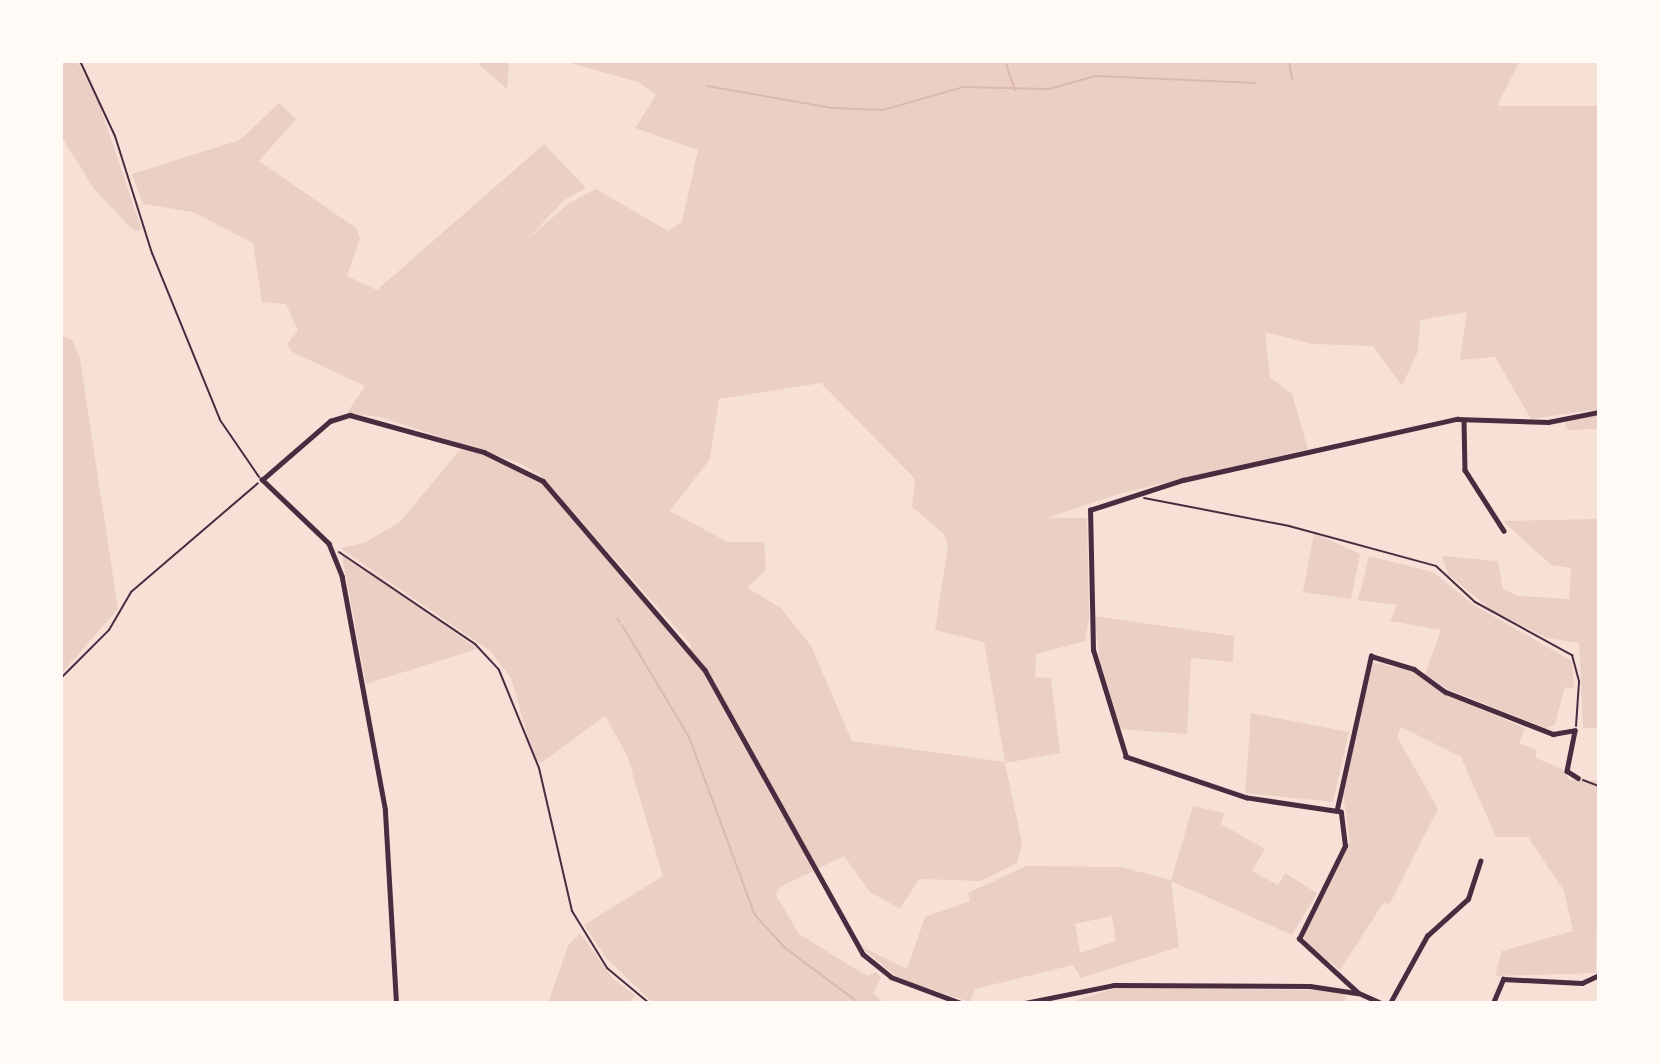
<!DOCTYPE html>
<style>
body{margin:0}
#map{position:relative;width:1660px;height:1064px;overflow:hidden;background:#f7e1d7;font-family:"DejaVu Sans",sans-serif}
div>[style]{position:absolute}
.green>*{inset:0;background:#ebcfc5}
.stream>*{height:2px;margin:-1px;padding:0 1px;transform-origin:1px;border-radius:1px;background:#dcb8b0}
.path>*{height:2px;margin:-1px;padding:0 1px;transform-origin:1px;border-radius:1px;background:#4a2c40}
.minor>*{height:4.5px;margin:-2.25px;padding:0 2.25px;transform-origin:2.25px;border-radius:2.25px;background:#4a2c40}
span{translate:-50% -50%;white-space:nowrap;text-align:center;line-height:1.15;-webkit-text-stroke:5px #fffaf5;paint-order:stroke}
.frame{position:absolute;inset:0;border:63px solid #fffaf5;pointer-events:none}
</style>
<div id="map">
<div class="green">
<div style="clip-path:polygon(61px 61px,77px 61px,99px 104px,142px 230px,134px 231px,94px 189px,61px 136px)"></div>
<div style="clip-path:polygon(476px 61px,509px 61px,507px 89px,482px 67px)"></div>
<div style="clip-path:polygon(evenodd,563px 61px,1520px 61px,1497px 106px,1599px 106px,1599px 429px,1568px 430px,1565px 423px,1592px 410px,1531px 419px,1495px 357px,1460px 360px,1467px 312px,1420px 320px,1418px 351px,1402px 386px,1373px 346px,1312px 344px,1265px 332px,1270px 377px,1292px 394px,1308px 449px,1122px 493px,1047px 518px,1087px 518px,1089px 618px,1085px 641px,1036px 654px,1035px 677px,1051px 678px,1060px 753px,1005px 763px,1022px 843px,1017px 863px,981px 881px,919px 879px,900px 909px,870px 892px,844px 856px,780px 887px,776px 895px,799px 934px,867px 976px,876px 972px,881px 978px,873px 993px,884px 1003px,653px 1003px,607px 959px,584px 925px,663px 876px,627px 755px,605px 716px,541px 763px,534px 759px,511px 678px,490px 651px,340px 548px,364px 543px,400px 522px,463px 446px,538px 480px,604px 549px,685px 651px,692px 646px,540px 475px,519px 463px,380px 417px,347px 413px,365px 386px,292px 352px,287px 344px,298px 331px,286px 304px,262px 302px,253px 243px,193px 212px,143px 204px,132px 174px,240px 140px,279px 103px,296px 119px,259px 161px,356px 228px,360px 238px,347px 276px,377px 290px,544px 144px,586px 188px,563px 201px,527px 240px,569px 203px,596px 189px,668px 231px,682px 221px,698px 150px,635px 128px,656px 95px,638px 82px,563px 61px,821px 383px,915px 479px,912px 507px,944px 534px,948px 546px,935px 630px,984px 642px,1005px 762px,852px 741px,811px 646px,781px 608px,747px 588px,766px 570px,764px 542px,728px 542px,670px 511px,710px 459px,719px 399px,821px 383px)"></div>
<div style="clip-path:polygon(61px 336px,72px 340px,80px 359px,118px 609px,61px 674px)"></div>
<div style="clip-path:polygon(1599px 519px,1599px 728px,1583px 728px,1579px 643px,1547px 638px,1491px 610px,1448px 574px,1442px 556px,1498px 561px,1503px 589px,1518px 596px,1569px 599px,1571px 568px,1551px 565px,1503px 521px)"></div>
<div style="clip-path:polygon(1314px 533px,1360px 554px,1351px 599px,1303px 592px)"></div>
<div style="clip-path:polygon(342px 555px,376px 574px,477px 649px,366px 684px)"></div>
<div style="clip-path:polygon(1369px 556px,1433px 572px,1474px 605px,1572px 661px,1574px 689px,1565px 687px,1555px 725px,1546px 728px,1447px 689px,1425px 674px,1441px 630px,1390px 621px,1397px 605px,1358px 600px)"></div>
<div style="clip-path:polygon(1094px 616px,1234px 636px,1233px 662px,1191px 658px,1187px 734px,1118px 729px,1102px 677px)"></div>
<div style="clip-path:polygon(1370px 662px,1410px 670px,1447px 695px,1525px 728px,1519px 743px,1536px 750px,1536px 758px,1562px 769px,1569px 780px,1599px 781px,1596px 973px,1495px 976px,1502px 951px,1573px 931px,1564px 891px,1528px 837px,1496px 837px,1461px 757px,1401px 727px,1397px 737px,1438px 809px,1389px 905px,1384px 902px,1340px 970px,1305px 942px,1304px 932px,1350px 842px,1343px 795px)"></div>
<div style="clip-path:polygon(1251px 713px,1349px 732px,1333px 802px,1245px 793px)"></div>
<div style="clip-path:polygon(evenodd,1193px 806px,1224px 813px,1221px 824px,1265px 849px,1252px 871px,1278px 885px,1285px 873px,1317px 893px,1292px 935px,1171px 881px,1179px 947px,1081px 978px,1073px 965px,975px 989px,970px 1002px,899px 979px,860px 946px,907px 969px,925px 917px,970px 901px,968px 893px,1026px 866px,1121px 867px,1171px 880px,1193px 806px,1112px 916px,1116px 941px,1080px 953px,1075px 924px,1112px 916px)"></div>
<div style="clip-path:polygon(580px 933px,613px 979px,635px 995px,630px 1003px,548px 1003px,568px 946px)"></div>
<div style="clip-path:polygon(1115px 988px,1325px 990px,1345px 993px,1346px 1003px,1068px 1003px)"></div>
</div>
<div class="stream">
<div style="left:1005px;top:61px;width:31px;rotate:71deg"></div>
<div style="left:1289px;top:61px;width:19px;rotate:81deg"></div>
<div style="left:707px;top:86px;width:127px;rotate:10deg"></div>
<div style="left:832px;top:108px;width:51px;rotate:2.2deg"></div>
<div style="left:883px;top:110px;width:83px;rotate:-16deg"></div>
<div style="left:963px;top:87px;width:86px;rotate:1.3deg"></div>
<div style="left:1049px;top:89px;width:48px;rotate:-15.8deg"></div>
<div style="left:1095px;top:76px;width:161px;rotate:2.5deg"></div>
<div style="left:617px;top:619px;width:4px;rotate:45deg"></div>
<div style="left:622px;top:625px;width:131px;rotate:59.1deg"></div>
<div style="left:689px;top:737px;width:190px;rotate:69.7deg"></div>
<div style="left:755px;top:915px;width:45px;rotate:47.7deg"></div>
<div style="left:785px;top:948px;width:92px;rotate:36.6deg"></div>
</div>
<div class="path">
<div style="left:80px;top:61px;width:83px;rotate:65deg"></div>
<div style="left:115px;top:136px;width:123px;rotate:72.5deg"></div>
<div style="left:152px;top:253px;width:180px;rotate:67.8deg"></div>
<div style="left:220px;top:420px;width:69px;rotate:55.6deg"></div>
<div style="left:1144px;top:498px;width:148px;rotate:10.9deg"></div>
<div style="left:1289px;top:526px;width:152px;rotate:15.2deg"></div>
<div style="left:1436px;top:566px;width:53px;rotate:42.7deg"></div>
<div style="left:1475px;top:602px;width:111px;rotate:28.7deg"></div>
<div style="left:1572px;top:655px;width:28px;rotate:75deg"></div>
<div style="left:1579px;top:682px;width:44px;rotate:93.9deg"></div>
<div style="left:339px;top:552px;width:164px;rotate:34.1deg"></div>
<div style="left:475px;top:644px;width:35px;rotate:47deg"></div>
<div style="left:499px;top:670px;width:106px;rotate:67.8deg"></div>
<div style="left:539px;top:768px;width:147px;rotate:77deg"></div>
<div style="left:572px;top:911px;width:67px;rotate:58.4deg"></div>
<div style="left:607px;top:968px;width:55px;rotate:39.8deg"></div>
<div style="left:61px;top:678px;width:68px;rotate:-45deg"></div>
<div style="left:109px;top:630px;width:44px;rotate:-59.9deg"></div>
<div style="left:131px;top:592px;width:167px;rotate:-40.6deg"></div>
<div style="left:1583px;top:780px;width:17px;rotate:21deg"></div>
</div>
<div class="minor">
<div style="left:1464px;top:420px;width:50px;rotate:88.9deg"></div>
<div style="left:1465px;top:470px;width:72px;rotate:57.4deg"></div>
<div style="left:1575px;top:731px;width:41px;rotate:101.3deg"></div>
<div style="left:1567px;top:771px;width:13px;rotate:32deg"></div>
<div style="left:1337px;top:809px;width:157px;rotate:-77.5deg"></div>
<div style="left:1371px;top:656px;width:45px;rotate:16.8deg"></div>
<div style="left:1414px;top:669px;width:39px;rotate:36deg"></div>
<div style="left:1446px;top:692px;width:115px;rotate:21.4deg"></div>
<div style="left:1553px;top:734px;width:22px;rotate:-10deg"></div>
<div style="left:396px;top:1003px;width:193px;rotate:-93.3deg"></div>
<div style="left:385px;top:810px;width:237px;rotate:-100.5deg"></div>
<div style="left:342px;top:577px;width:35px;rotate:-112deg"></div>
<div style="left:329px;top:544px;width:93px;rotate:-136.3deg"></div>
<div style="left:262px;top:480px;width:90px;rotate:-40.9deg"></div>
<div style="left:330px;top:421px;width:21px;rotate:-17deg"></div>
<div style="left:350px;top:415px;width:139px;rotate:15.4deg"></div>
<div style="left:484px;top:452px;width:66px;rotate:26.2deg"></div>
<div style="left:543px;top:481px;width:249px;rotate:49.4deg"></div>
<div style="left:705px;top:670px;width:325px;rotate:60.9deg"></div>
<div style="left:863px;top:954px;width:36px;rotate:39deg"></div>
<div style="left:891px;top:977px;width:75px;rotate:20.4deg"></div>
<div style="left:1025px;top:1003px;width:91px;rotate:-11.4deg"></div>
<div style="left:1114px;top:985px;width:196px;rotate:0.3deg"></div>
<div style="left:1310px;top:986px;width:48px;rotate:8.5deg"></div>
<div style="left:1380px;top:1003px;width:24px;rotate:-156deg"></div>
<div style="left:1358px;top:993px;width:80px;rotate:-137.5deg"></div>
<div style="left:1299px;top:939px;width:104px;rotate:-63.7deg"></div>
<div style="left:1345px;top:846px;width:34px;rotate:-97deg"></div>
<div style="left:1341px;top:812px;width:95px;rotate:-171.5deg"></div>
<div style="left:1247px;top:798px;width:128px;rotate:-161.3deg"></div>
<div style="left:1126px;top:757px;width:112px;rotate:-107.1deg"></div>
<div style="left:1093px;top:650px;width:140px;rotate:-91.2deg"></div>
<div style="left:1090px;top:510px;width:98px;rotate:-17.9deg"></div>
<div style="left:1183px;top:480px;width:281px;rotate:-12.6deg"></div>
<div style="left:1457px;top:419px;width:91px;rotate:1.9deg"></div>
<div style="left:1548px;top:422px;width:52px;rotate:-11.1deg"></div>
<div style="left:1390px;top:1003px;width:77px;rotate:-61.1deg"></div>
<div style="left:1427px;top:936px;width:55px;rotate:-42.1deg"></div>
<div style="left:1468px;top:899px;width:40px;rotate:-72deg"></div>
<div style="left:1493px;top:1003px;width:26px;rotate:-67deg"></div>
<div style="left:1503px;top:979px;width:79px;rotate:2.9deg"></div>
<div style="left:1582px;top:983px;width:19px;rotate:-25deg"></div>
</div>
<div class="frame"></div>
</div>
